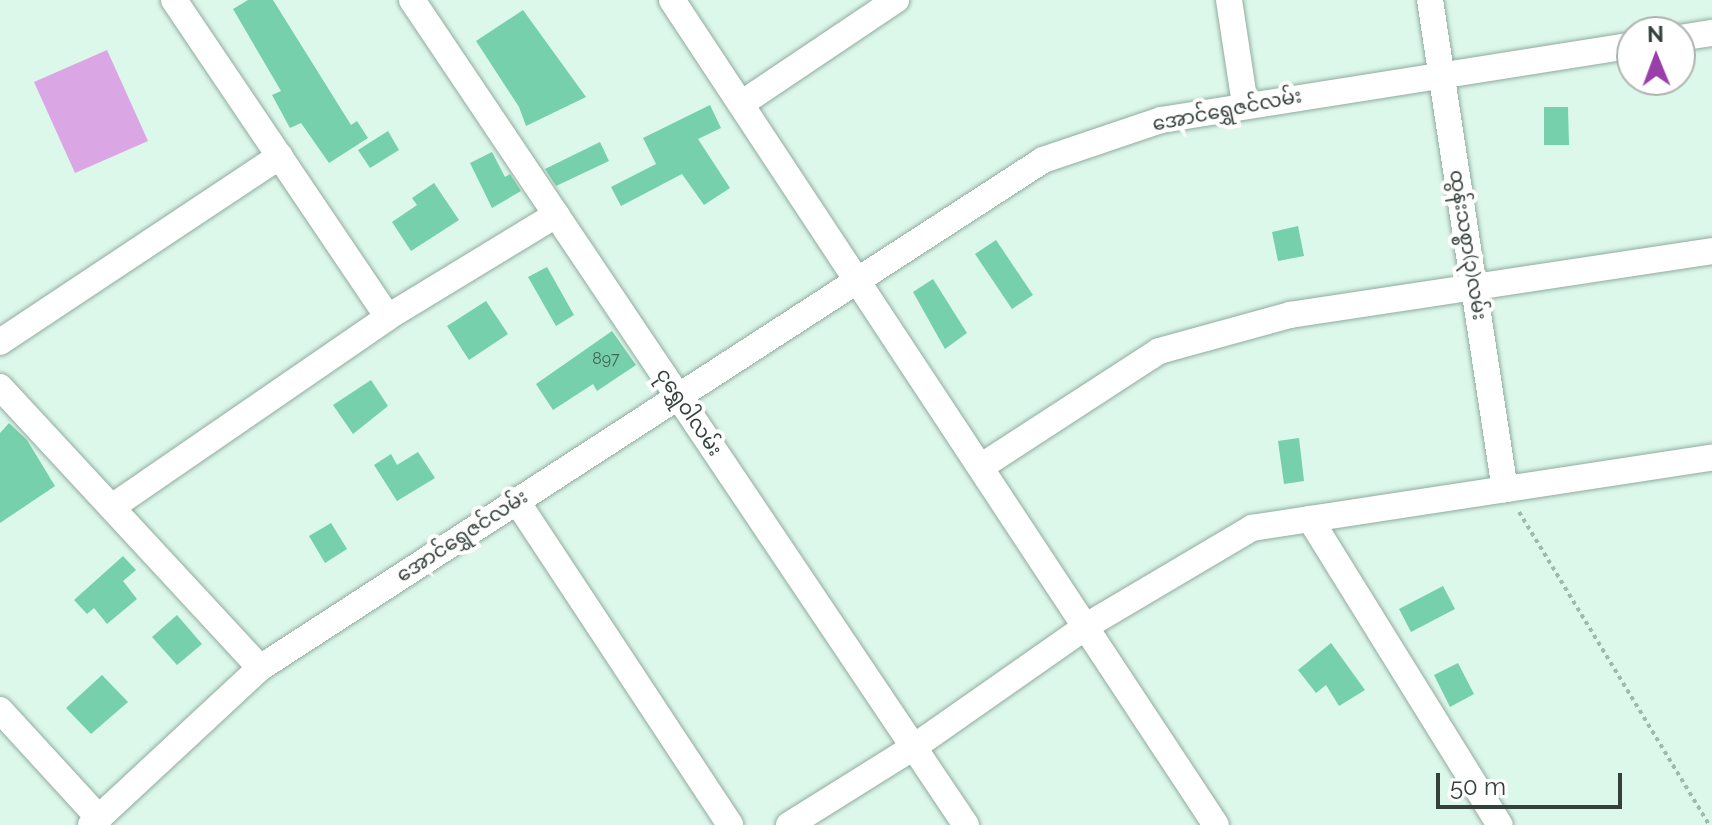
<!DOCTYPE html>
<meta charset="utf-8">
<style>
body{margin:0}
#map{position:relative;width:1712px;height:825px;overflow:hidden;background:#dcf8eb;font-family:Raleway,"Noto Sans Myanmar",sans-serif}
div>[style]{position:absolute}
.forest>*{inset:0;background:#dba6e4}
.building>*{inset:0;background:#75d0ab}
.path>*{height:4px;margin-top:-2px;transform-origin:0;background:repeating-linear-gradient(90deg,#a2b8ad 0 4px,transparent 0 8px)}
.roads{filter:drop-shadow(0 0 2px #91ab9f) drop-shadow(0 0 2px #91ab9f)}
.minor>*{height:26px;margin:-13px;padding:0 13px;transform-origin:13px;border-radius:13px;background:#fff}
span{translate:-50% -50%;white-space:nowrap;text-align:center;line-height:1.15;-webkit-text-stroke:8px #fff;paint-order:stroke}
.number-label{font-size:16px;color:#456456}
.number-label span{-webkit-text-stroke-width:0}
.street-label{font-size:20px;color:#35403a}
.north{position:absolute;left:1616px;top:16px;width:80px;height:80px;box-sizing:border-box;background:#fff;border:2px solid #aeb3b0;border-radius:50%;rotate:359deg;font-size:22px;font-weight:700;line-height:32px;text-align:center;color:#35403a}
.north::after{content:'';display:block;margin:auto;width:28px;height:36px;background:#9a3faa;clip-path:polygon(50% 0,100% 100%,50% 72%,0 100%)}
.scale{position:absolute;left:1436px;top:773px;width:186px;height:36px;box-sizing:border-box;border:4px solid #35403a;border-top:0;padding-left:10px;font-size:24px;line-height:28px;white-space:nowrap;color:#35403a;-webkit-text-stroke:6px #fff;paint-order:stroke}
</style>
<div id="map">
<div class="forest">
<div style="clip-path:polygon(107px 50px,148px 141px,75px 173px,34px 82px)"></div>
</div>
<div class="building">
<div style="clip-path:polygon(248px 0,273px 0,351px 125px,357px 121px,368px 138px,329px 163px,301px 123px,290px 128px,272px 95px,281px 91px,233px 9px)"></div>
<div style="clip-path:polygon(523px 10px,586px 97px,526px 126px,519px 107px,476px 41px)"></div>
<div style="clip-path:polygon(710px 105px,721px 128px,698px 139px,730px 188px,704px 205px,682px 174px,621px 206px,611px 187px,656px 164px,643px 138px)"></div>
<div style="clip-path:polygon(1544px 107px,1568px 107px,1569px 145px,1544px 145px)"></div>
<div style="clip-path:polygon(388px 131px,399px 150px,370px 168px,358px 150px)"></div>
<div style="clip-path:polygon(600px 142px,609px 161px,556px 186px,545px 169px)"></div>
<div style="clip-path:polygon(492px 152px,505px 177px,510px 174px,521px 191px,492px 208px,470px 163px)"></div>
<div style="clip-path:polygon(434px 183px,459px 220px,411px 251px,392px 222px,417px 205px,412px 198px)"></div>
<div style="clip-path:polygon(1298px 226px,1304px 256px,1278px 261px,1272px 232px)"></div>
<div style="clip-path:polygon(996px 240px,1033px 295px,1012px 309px,975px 254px)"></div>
<div style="clip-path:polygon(547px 267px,574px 315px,556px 326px,528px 277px)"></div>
<div style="clip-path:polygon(933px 279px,967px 333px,945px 349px,913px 292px)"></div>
<div style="clip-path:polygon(486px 301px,508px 334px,469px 360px,447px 326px)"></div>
<div style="clip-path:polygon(612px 331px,636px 365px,597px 391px,593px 384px,553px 410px,536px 384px)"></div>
<div style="clip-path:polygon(371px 380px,388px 406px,353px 434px,333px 405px)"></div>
<div style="clip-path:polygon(9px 423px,27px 440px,55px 486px,0 523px,0 433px)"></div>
<div style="clip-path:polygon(1299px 438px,1304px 481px,1284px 484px,1278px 441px)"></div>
<div style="clip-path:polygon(418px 452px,435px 478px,397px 501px,374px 465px,391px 454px,397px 465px)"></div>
<div style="clip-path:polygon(331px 523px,347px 549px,325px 563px,309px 536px)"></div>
<div style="clip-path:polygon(123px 556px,136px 570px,123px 581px,137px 599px,107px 624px,94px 608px,87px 614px,74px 600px)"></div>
<div style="clip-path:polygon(1443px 586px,1455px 609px,1411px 632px,1399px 609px)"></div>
<div style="clip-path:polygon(177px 615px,202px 644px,177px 665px,152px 637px)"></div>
<div style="clip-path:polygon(1331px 643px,1365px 690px,1339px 706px,1326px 685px,1316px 693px,1298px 670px)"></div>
<div style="clip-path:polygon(1458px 663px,1474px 694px,1450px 707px,1434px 675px)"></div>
<div style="clip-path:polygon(102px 675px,128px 702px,91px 734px,66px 708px)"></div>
</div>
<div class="path">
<div style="left:1519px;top:512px;width:366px;rotate:58.7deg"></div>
</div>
<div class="roads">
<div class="minor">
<div style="left:174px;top:0;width:382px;rotate:56deg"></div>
<div style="left:412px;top:0;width:994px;rotate:56.12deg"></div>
<div style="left:672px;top:0;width:988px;rotate:56.6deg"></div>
<div style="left:1229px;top:0;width:105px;rotate:81.3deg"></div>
<div style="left:1430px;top:0;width:495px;rotate:81.3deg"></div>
<div style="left:1680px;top:38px;width:32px;rotate:-9deg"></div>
<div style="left:741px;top:104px;width:187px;rotate:-33.9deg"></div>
<div style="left:0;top:342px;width:336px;rotate:-33.6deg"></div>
<div style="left:0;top:387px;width:383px;rotate:47.2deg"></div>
<div style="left:982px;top:466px;width:211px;rotate:-33deg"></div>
<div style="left:1159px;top:351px;width:136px;rotate:-15.4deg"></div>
<div style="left:1290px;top:315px;width:427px;rotate:-8.6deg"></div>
<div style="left:516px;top:500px;width:389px;rotate:56.6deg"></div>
<div style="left:112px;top:507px;width:335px;rotate:-34.5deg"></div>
<div style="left:388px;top:317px;width:197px;rotate:-31.3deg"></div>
<div style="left:1310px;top:519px;width:360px;rotate:58.2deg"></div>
<div style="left:0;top:710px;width:147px;rotate:47.5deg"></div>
<div style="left:91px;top:825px;width:231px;rotate:-42.9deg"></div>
<div style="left:260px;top:668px;width:933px;rotate:-32.97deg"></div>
<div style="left:1043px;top:160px;width:125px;rotate:-18.7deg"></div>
<div style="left:1161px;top:120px;width:477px;rotate:-9deg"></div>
<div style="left:789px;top:825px;width:147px;rotate:-32deg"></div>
<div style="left:914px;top:747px;width:213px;rotate:-35deg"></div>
<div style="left:1088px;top:625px;width:191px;rotate:-30.6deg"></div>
<div style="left:1252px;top:528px;width:465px;rotate:-8.7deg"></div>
</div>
</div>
<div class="number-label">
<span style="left:606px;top:359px">897</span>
</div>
<div class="street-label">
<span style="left:1227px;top:110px;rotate:-11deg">အောင်ရွှေဇင်လမ်း</span>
<span style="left:1468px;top:245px;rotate:81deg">ထွန်းသစ္စာ(၃)လမ်း</span>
<span style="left:689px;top:412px;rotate:56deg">ငုရွှေဝါလမ်း</span>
<span style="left:462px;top:536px;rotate:-33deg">အောင်ရွှေဇင်လမ်း</span>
</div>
<div class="north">N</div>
<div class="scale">50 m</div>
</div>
